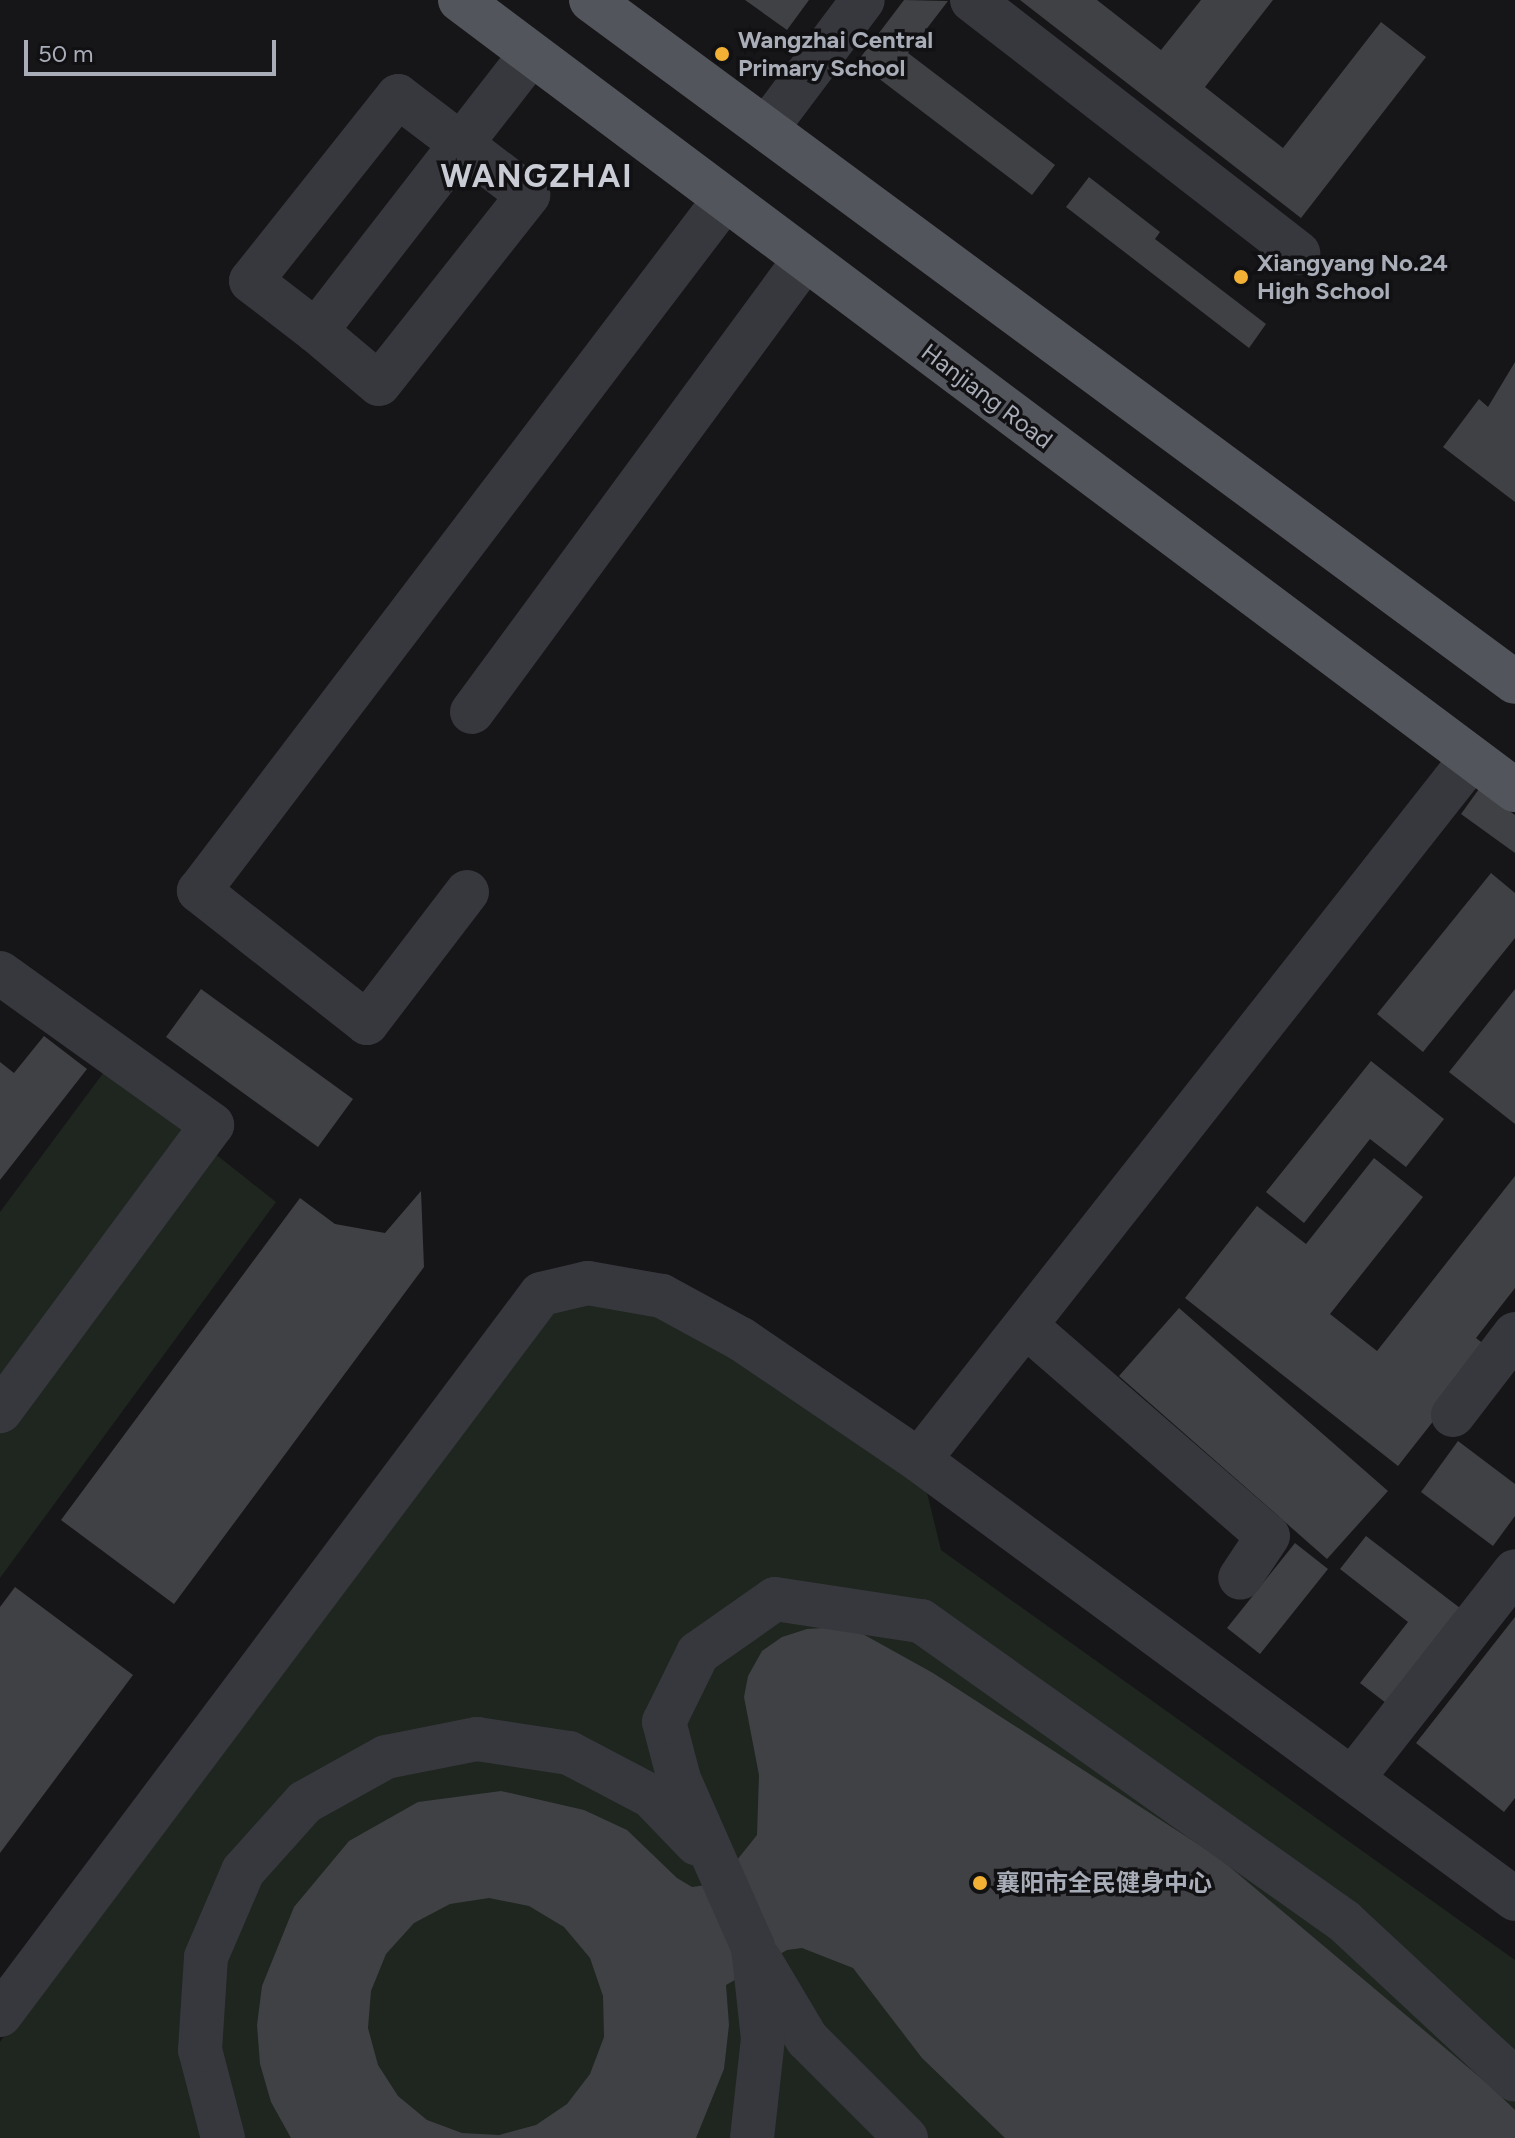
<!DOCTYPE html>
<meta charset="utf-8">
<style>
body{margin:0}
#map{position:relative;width:1515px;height:2138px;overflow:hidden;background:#161618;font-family:Figtree,"Noto Sans SC",sans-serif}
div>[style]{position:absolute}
.green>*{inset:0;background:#1e261f}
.building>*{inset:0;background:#404145}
.minor>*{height:44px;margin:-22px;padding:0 22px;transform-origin:22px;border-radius:22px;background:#37383d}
.major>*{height:44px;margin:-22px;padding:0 22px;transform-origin:22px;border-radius:22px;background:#53555c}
.dots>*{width:22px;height:22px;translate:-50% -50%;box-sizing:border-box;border:4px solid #111113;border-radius:50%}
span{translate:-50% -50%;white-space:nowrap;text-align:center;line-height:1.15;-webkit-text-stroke:7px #111113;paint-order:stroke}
.poi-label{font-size:24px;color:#a8adb8;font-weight:700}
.left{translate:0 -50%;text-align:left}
.street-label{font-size:24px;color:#a8adb8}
.district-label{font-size:32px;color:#c9ccd4;font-weight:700;letter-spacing:2px}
.scale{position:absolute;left:24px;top:40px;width:252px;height:36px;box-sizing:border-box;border:4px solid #a8adb8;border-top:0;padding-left:10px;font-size:24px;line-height:28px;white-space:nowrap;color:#a8adb8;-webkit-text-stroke:6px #111113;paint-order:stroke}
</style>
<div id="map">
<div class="green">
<div style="clip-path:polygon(107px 1068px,276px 1202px,0 1578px,0 1212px)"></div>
<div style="clip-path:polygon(541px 1294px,662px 1296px,919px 1460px,941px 1550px,1515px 1960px,1515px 2138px,0 2138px,0 2042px)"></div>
</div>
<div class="building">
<div style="clip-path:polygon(745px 0,809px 0,787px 30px)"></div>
<div style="clip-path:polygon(904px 0,948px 1px,908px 53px,1055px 165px,1032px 195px,857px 62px)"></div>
<div style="clip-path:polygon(1020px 0,1097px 0,1161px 50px,1201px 0,1273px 0,1205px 87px,1283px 148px,1381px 22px,1426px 57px,1301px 218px)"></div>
<div style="clip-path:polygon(1089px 177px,1160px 232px,1155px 239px,1266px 324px,1249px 348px,1066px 207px)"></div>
<div style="clip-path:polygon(1515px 362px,1515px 502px,1443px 447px,1479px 399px,1488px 407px)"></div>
<div style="clip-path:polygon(1479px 789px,1515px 815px,1515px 853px,1461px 814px)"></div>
<div style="clip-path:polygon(1491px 873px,1515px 893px,1515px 938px,1423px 1052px,1377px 1014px)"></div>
<div style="clip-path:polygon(201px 989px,353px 1099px,318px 1147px,166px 1037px)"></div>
<div style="clip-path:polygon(1515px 989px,1515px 1124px,1449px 1072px)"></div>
<div style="clip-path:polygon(44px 1036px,87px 1069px,0 1180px,0 1062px,14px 1073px)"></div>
<div style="clip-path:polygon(1371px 1061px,1444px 1119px,1406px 1167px,1370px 1139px,1304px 1223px,1266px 1192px)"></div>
<div style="clip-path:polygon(1374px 1158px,1423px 1197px,1330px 1314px,1377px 1351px,1515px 1176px,1515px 1288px,1476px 1338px,1490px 1349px,1398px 1466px,1185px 1298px,1257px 1206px,1306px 1244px)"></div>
<div style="clip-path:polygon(421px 1191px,424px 1267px,174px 1604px,61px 1520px,300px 1198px,335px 1224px,385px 1233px)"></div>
<div style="clip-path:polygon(1179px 1308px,1388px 1491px,1327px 1559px,1119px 1376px)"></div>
<div style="clip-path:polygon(1458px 1441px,1515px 1484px,1515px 1516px,1493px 1546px,1421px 1492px)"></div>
<div style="clip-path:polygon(1366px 1536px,1460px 1608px,1386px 1703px,1360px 1683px,1408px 1622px,1340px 1569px)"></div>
<div style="clip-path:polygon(1295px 1543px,1328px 1569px,1260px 1654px,1227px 1628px)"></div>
<div style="clip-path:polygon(15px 1587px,133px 1675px,0 1853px,0 1607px)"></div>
<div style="clip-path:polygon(1515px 1617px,1515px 1798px,1504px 1812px,1416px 1743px)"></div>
<div style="clip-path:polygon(evenodd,840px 1627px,861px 1633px,933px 1673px,1218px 1857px,1489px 2085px,1515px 2110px,1515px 2138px,1005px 2138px,922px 2058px,853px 1968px,802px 1948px,787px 1950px,726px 1985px,729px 2025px,724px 2069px,696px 2138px,291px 2138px,271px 2102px,260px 2064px,257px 2025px,262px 1986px,294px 1907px,349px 1841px,418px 1802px,501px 1791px,584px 1810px,627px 1830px,677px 1878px,692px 1887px,706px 1885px,737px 1860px,757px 1835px,759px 1775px,744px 1697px,748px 1676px,762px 1651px,782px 1637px,807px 1629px,840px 1627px,489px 1898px,529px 1906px,564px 1927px,590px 1958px,603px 1996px,604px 2037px,590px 2074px,567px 2104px,536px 2125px,499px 2135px,462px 2133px,427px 2120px,398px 2096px,378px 2065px,368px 2028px,371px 1991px,386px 1954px,414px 1923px,450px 1904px,489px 1898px)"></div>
</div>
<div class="minor">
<div style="left:972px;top:0;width:413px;rotate:37.8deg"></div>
<div style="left:766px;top:129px;width:161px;rotate:-53.1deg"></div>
<div style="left:316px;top:331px;width:82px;rotate:40.1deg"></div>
<div style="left:379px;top:384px;width:241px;rotate:-51.7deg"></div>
<div style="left:528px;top:195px;width:84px;rotate:-142.7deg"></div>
<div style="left:461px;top:144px;width:79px;rotate:-142.7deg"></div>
<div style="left:398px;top:96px;width:236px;rotate:128.5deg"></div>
<div style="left:251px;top:281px;width:82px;rotate:37.6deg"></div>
<div style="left:316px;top:331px;width:237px;rotate:-52.2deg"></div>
<div style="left:461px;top:144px;width:114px;rotate:-52.1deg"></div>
<div style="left:472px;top:712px;width:562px;rotate:-53.68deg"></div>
<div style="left:467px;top:892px;width:165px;rotate:127.4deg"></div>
<div style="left:367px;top:1023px;width:214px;rotate:-141.8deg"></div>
<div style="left:199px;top:891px;width:869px;rotate:-52.76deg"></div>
<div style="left:0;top:973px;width:261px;rotate:35.6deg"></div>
<div style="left:212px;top:1125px;width:356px;rotate:126.5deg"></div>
<div style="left:1026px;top:1326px;width:320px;rotate:41deg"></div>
<div style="left:1268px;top:1536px;width:50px;rotate:123.7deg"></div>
<div style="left:1453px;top:1415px;width:102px;rotate:-52.6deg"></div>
<div style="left:919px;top:1460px;width:740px;rotate:36.37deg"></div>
<div style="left:1352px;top:1779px;width:264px;rotate:-51.9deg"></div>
<div style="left:760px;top:1960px;width:92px;rotate:59.3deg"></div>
<div style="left:807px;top:2039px;width:140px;rotate:45deg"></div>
<div style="left:0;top:2015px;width:901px;rotate:-53.12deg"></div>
<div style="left:541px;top:1294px;width:48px;rotate:-13.2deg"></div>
<div style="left:588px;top:1283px;width:75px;rotate:10deg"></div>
<div style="left:662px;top:1296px;width:90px;rotate:28.6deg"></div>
<div style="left:741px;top:1339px;width:215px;rotate:34.2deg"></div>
<div style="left:919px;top:1460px;width:892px;rotate:-51.78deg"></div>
<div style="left:223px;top:2138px;width:91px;rotate:-104.6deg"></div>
<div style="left:200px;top:2050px;width:93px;rotate:-86.3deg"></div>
<div style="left:206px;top:1957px;width:94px;rotate:-66.7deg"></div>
<div style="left:243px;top:1871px;width:93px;rotate:-48.1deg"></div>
<div style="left:305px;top:1802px;width:93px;rotate:-29.1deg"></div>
<div style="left:386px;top:1757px;width:93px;rotate:-11.2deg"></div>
<div style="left:477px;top:1739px;width:93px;rotate:8.7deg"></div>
<div style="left:569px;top:1753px;width:93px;rotate:27.7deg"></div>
<div style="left:651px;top:1796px;width:66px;rotate:46.2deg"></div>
<div style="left:752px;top:2138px;width:100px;rotate:-83.7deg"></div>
<div style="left:763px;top:2039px;width:93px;rotate:-96.2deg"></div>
<div style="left:753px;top:1947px;width:184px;rotate:-113.8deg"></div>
<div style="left:679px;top:1779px;width:59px;rotate:-104.7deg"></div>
<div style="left:664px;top:1722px;width:77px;rotate:-63.8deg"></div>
<div style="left:698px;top:1653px;width:94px;rotate:-35deg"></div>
<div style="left:775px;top:1599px;width:148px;rotate:8.6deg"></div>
<div style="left:921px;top:1621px;width:519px;rotate:35.35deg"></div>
<div style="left:1344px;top:1921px;width:233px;rotate:42.9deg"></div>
</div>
<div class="major">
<div style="left:460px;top:0;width:1318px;rotate:36.83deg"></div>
<div style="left:591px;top:0;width:1148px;rotate:36.43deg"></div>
</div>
<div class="dots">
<div style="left:722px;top:54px;background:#f2b134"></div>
<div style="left:1241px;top:277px;background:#f2b134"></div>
<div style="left:980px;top:1883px;background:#f2b134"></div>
</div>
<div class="poi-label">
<span class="left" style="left:738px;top:54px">Wangzhai Central<br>Primary School</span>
<span class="left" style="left:1257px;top:277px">Xiangyang No.24<br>High School</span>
<span class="left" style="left:996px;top:1883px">襄阳市全民健身中心</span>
</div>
<div class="street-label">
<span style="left:987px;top:396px;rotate:37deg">Hanjiang Road</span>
</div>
<div class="district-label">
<span style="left:537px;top:176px">WANGZHAI</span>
</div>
<div class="scale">50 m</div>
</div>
